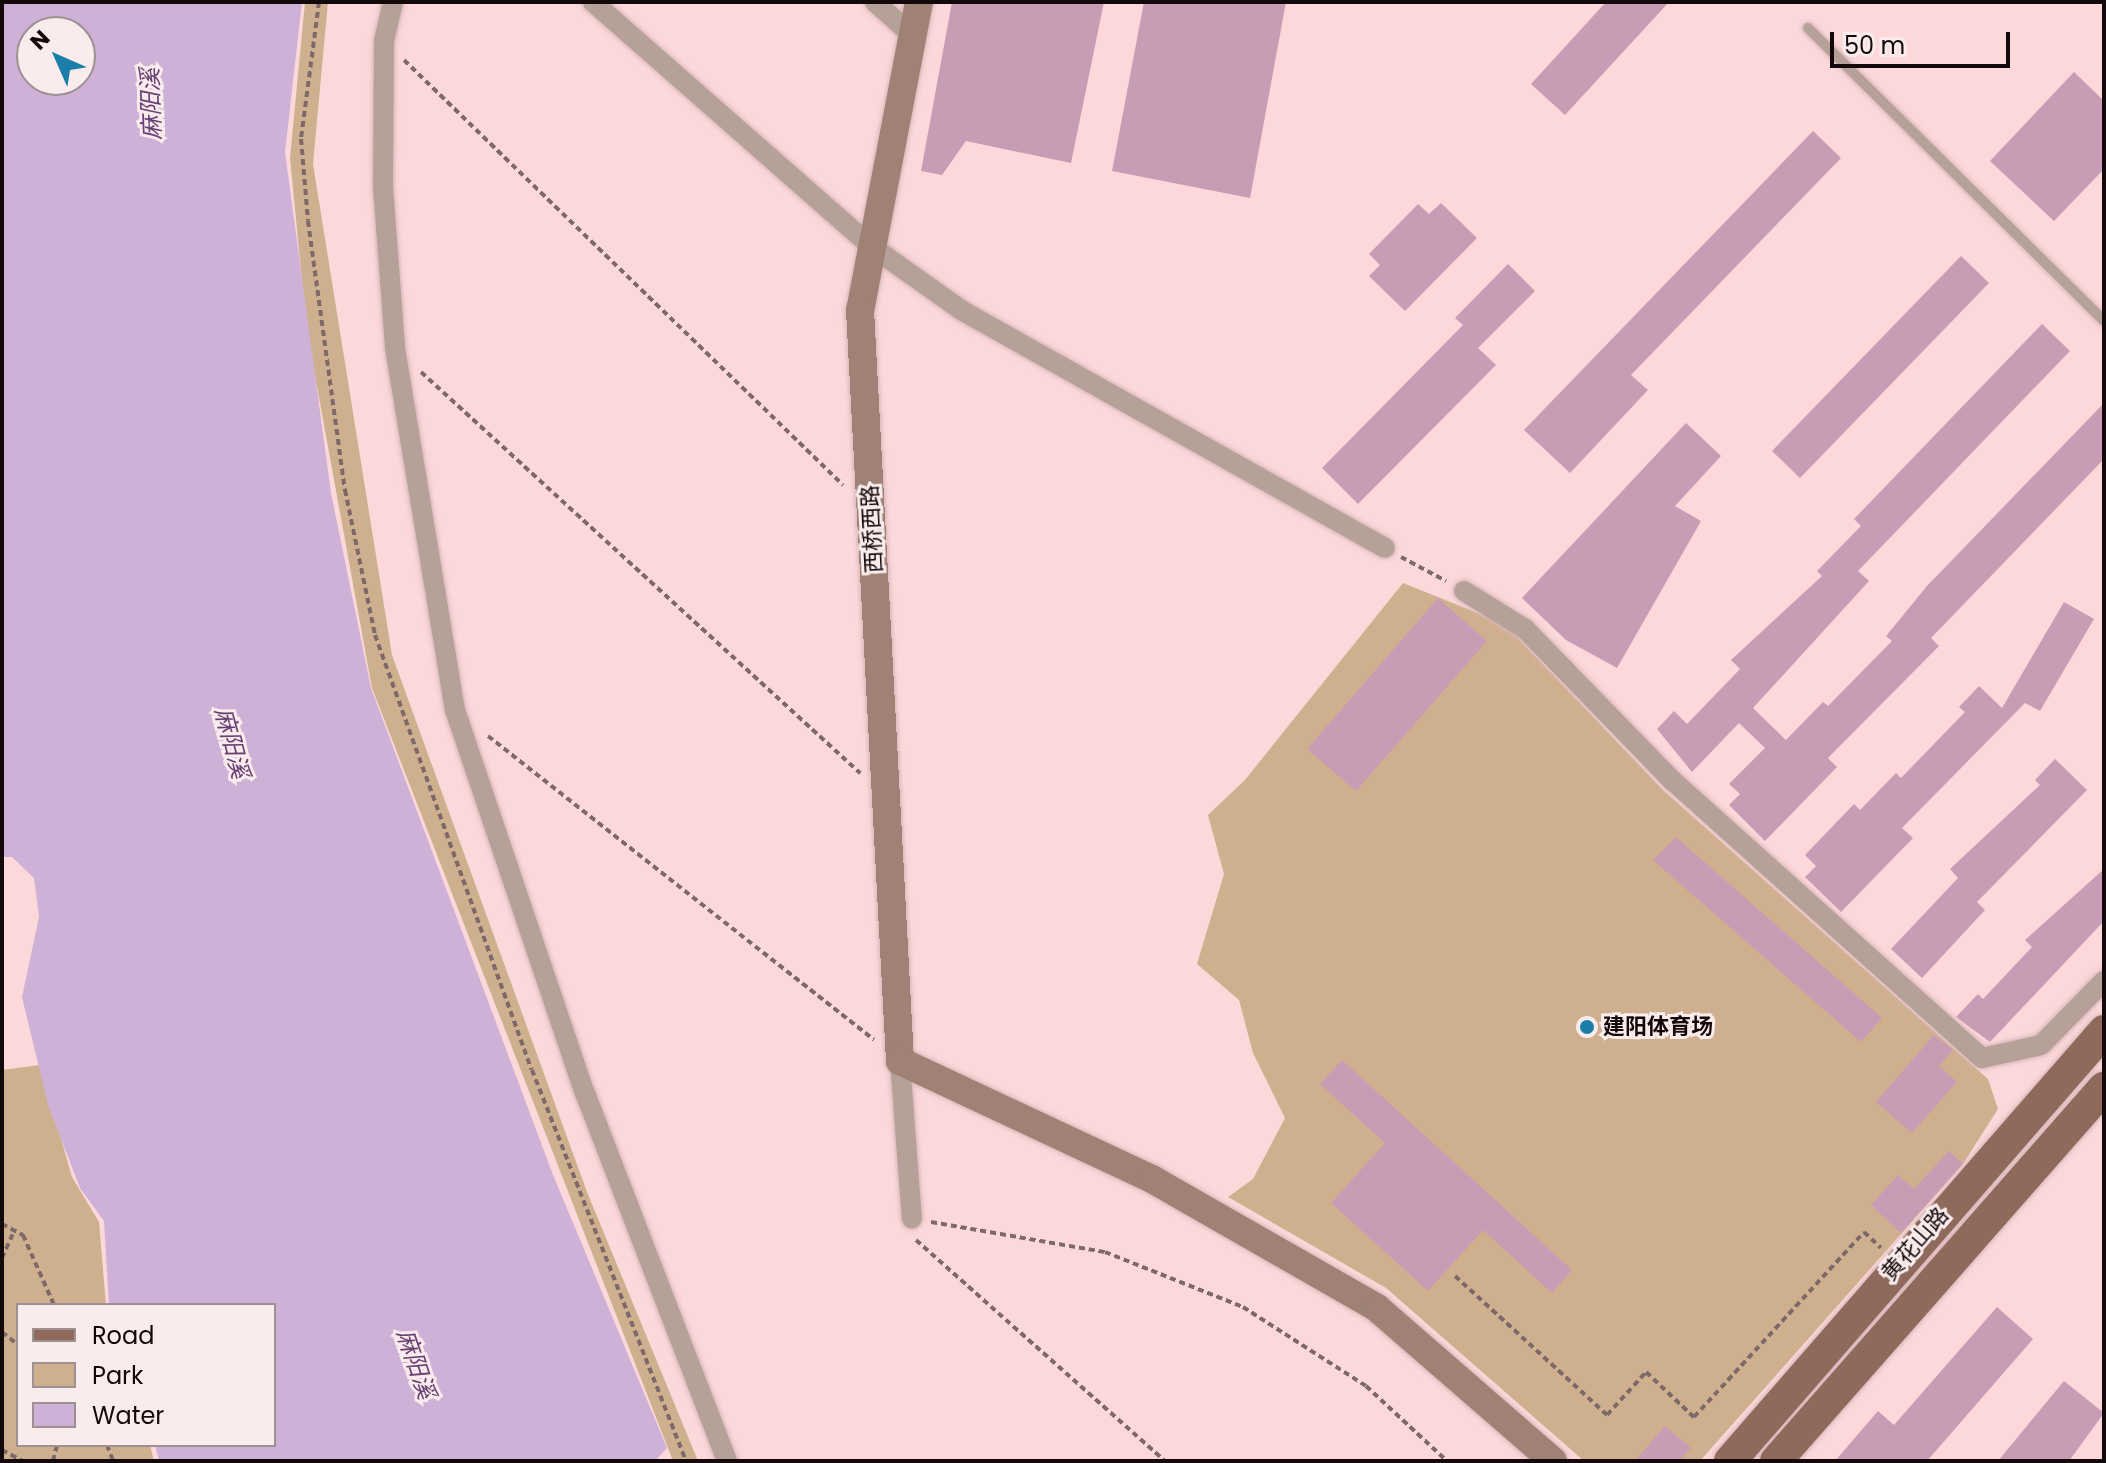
<!DOCTYPE html>
<meta charset="utf-8">
<style>
body{margin:0}
#map{position:relative;width:2106px;height:1463px;overflow:hidden;background:#fcd8da;font-family:Poppins,"Noto Sans SC",sans-serif}
div>[style]{position:absolute}
.green>*{inset:0;background:#cfb08e}
.water>*{inset:0;background:#cdb1d7}
.building>*{inset:0;background:#c89cb4}
.path>*{height:4px;margin-top:-2px;transform-origin:0;background:repeating-linear-gradient(90deg,#7e6869 0 6px,transparent 0 10px)}
.roads{filter:drop-shadow(0 0 2px #d7b7b9) drop-shadow(0 0 2px #d7b7b9)}
.service>*{height:10px;margin:-5px;padding:0 5px;transform-origin:5px;border-radius:5px;background:#b6a199}
.minor>*{height:20px;margin:-10px;padding:0 10px;transform-origin:10px;border-radius:10px;background:#b6a199}
.secondary>*{height:28px;margin:-14px;padding:0 14px;transform-origin:14px;border-radius:14px;background:#9f8175}
.primary>*{height:32px;margin:-16px;padding:0 16px;transform-origin:16px;border-radius:16px;background:#8e695c}
.dots>*{width:22px;height:22px;translate:-50% -50%;box-sizing:border-box;border:4px solid #faebec;border-radius:50%}
span{translate:-50% -50%;white-space:nowrap;text-align:center;line-height:1.15;-webkit-text-stroke:6px #faebec;paint-order:stroke}
.street-label{font-size:22px;color:#14090a}
.poi-label{font-size:22px;color:#14090a;font-weight:700}
.left{translate:0 -50%;text-align:left}
.water-label{font-size:24px;color:#674173;font-style:italic}
.frame{position:absolute;inset:0;border:4px solid #14090a;pointer-events:none}
.legend{position:absolute;left:16px;top:1303px;width:260px;height:144px;box-sizing:border-box;background:#faebec;border:2px solid #9e9192;margin:0;padding:10px 14px;list-style:none;font-size:24px;color:#14090a}
.legend li{display:flex;align-items:center;gap:16px;height:40px}
.legend b{width:40px;border:2px solid #9e9192}
.north{position:absolute;left:16px;top:16px;width:80px;height:80px;box-sizing:border-box;background:#faebec;border:2px solid #9e9192;border-radius:50%;rotate:315deg;font-size:22px;font-weight:700;line-height:32px;text-align:center;color:#14090a}
.north::after{content:'';display:block;margin:auto;width:28px;height:36px;background:#197ea9;clip-path:polygon(50% 0,100% 100%,50% 72%,0 100%)}
.scale{position:absolute;left:1830px;top:32px;width:180px;height:36px;box-sizing:border-box;border:4px solid #14090a;border-top:0;padding-left:10px;font-size:24px;line-height:28px;white-space:nowrap;color:#14090a;-webkit-text-stroke:6px #faebec;paint-order:stroke}
</style>
<div id="map">
<div class="green">
<div style="clip-path:polygon(305px 2px,328px 2px,313px 164px,392px 655px,587px 1192px,698px 1461px,673px 1461px,372px 688px,307px 332px,290px 158px)"></div>
<div style="clip-path:polygon(1403px 583px,1505px 624px,1662px 789px,1988px 1079px,1998px 1109px,1963px 1164px,1700px 1461px,1584px 1461px,1386px 1288px,1228px 1197px,1253px 1179px,1285px 1118px,1253px 1053px,1239px 1000px,1197px 964px,1224px 874px,1208px 815px,1245px 780px)"></div>
<div style="clip-path:polygon(40px 1065px,72px 1177px,99px 1222px,106px 1305px,18px 1305px,18px 1445px,150px 1445px,154px 1461px,2px 1461px,2px 1070px)"></div>
</div>
<div class="water">
<div style="clip-path:polygon(evenodd,2px 2px,302px 2px,285px 152px,331px 493px,371px 688px,553px 1175px,667px 1448px,655px 1461px,159px 1461px,155px 1445px,274px 1445px,274px 1305px,109px 1305px,104px 1221px,80px 1188px,48px 1105px,22px 997px,39px 917px,34px 878px,12px 857px,2px 857px,2px 2px,32px 32px,80px 32px,80px 80px,32px 80px,32px 32px)"></div>
</div>
<div class="building">
<div style="clip-path:polygon(952px 2px,1104px 2px,1071px 163px,966px 141px,942px 175px,921px 171px)"></div>
<div style="clip-path:polygon(1144px 2px,1286px 2px,1250px 198px,1112px 171px)"></div>
<div style="clip-path:polygon(1606px 2px,1669px 2px,1565px 115px,1531px 84px)"></div>
<div style="clip-path:polygon(2074px 72px,2104px 101px,2104px 169px,2054px 221px,1990px 161px)"></div>
<div style="clip-path:polygon(1813px 131px,1841px 158px,1631px 375px,1648px 390px,1570px 473px,1524px 430px)"></div>
<div style="clip-path:polygon(1441px 203px,1477px 238px,1405px 311px,1369px 276px,1380px 265px,1369px 254px,1418px 204px,1429px 214px)"></div>
<div style="clip-path:polygon(1961px 256px,1989px 283px,1800px 478px,1772px 451px)"></div>
<div style="clip-path:polygon(1508px 264px,1535px 291px,1478px 348px,1496px 365px,1358px 504px,1322px 468px,1463px 325px,1455px 318px)"></div>
<div style="clip-path:polygon(2042px 324px,2070px 351px,1858px 571px,1869px 581px,1753px 708px,1786px 740px,1823px 702px,1828px 706px,1892px 641px,1886px 636px,1927px 586px,2104px 403px,2104px 459px,1931px 638px,1939px 646px,1828px 758px,1837px 767px,1765px 841px,1729px 805px,1740px 794px,1729px 784px,1765px 748px,1739px 723px,1692px 772px,1657px 729px,1674px 711px,1687px 724px,1740px 669px,1731px 660px,1822px 576px,1817px 571px,1861px 526px,1854px 519px)"></div>
<div style="clip-path:polygon(1686px 423px,1721px 456px,1675px 506px,1701px 521px,1617px 668px,1566px 640px,1522px 598px)"></div>
<div style="clip-path:polygon(1438px 598px,1487px 641px,1356px 791px,1307px 749px)"></div>
<div style="clip-path:polygon(2064px 602px,2094px 619px,2040px 711px,2025px 703px,1902px 828px,1913px 838px,1841px 912px,1805px 877px,1816px 866px,1805px 855px,1854px 804px,1860px 810px,1896px 773px,1901px 778px,1965px 712px,1959px 707px,1979px 686px,2002px 708px)"></div>
<div style="clip-path:polygon(2055px 759px,2087px 790px,1977px 902px,1985px 910px,1922px 978px,1891px 949px,1958px 878px,1950px 869px,2040px 785px,2035px 780px)"></div>
<div style="clip-path:polygon(1676px 837px,1882px 1018px,1861px 1042px,1653px 860px)"></div>
<div style="clip-path:polygon(2104px 869px,2104px 921px,1990px 1042px,1956px 1017px,1978px 994px,1983px 999px,2032px 947px,2025px 940px)"></div>
<div style="clip-path:polygon(1934px 1035px,1953px 1050px,1939px 1066px,1957px 1082px,1912px 1133px,1876px 1102px)"></div>
<div style="clip-path:polygon(1342px 1060px,1572px 1270px,1552px 1293px,1483px 1230px,1428px 1291px,1331px 1203px,1385px 1143px,1320px 1084px)"></div>
<div style="clip-path:polygon(1949px 1151px,1963px 1164px,1901px 1233px,1871px 1205px,1898px 1175px,1914px 1189px)"></div>
<div style="clip-path:polygon(1997px 1307px,2033px 1339px,1927px 1461px,1835px 1461px,1878px 1411px,1894px 1425px)"></div>
<div style="clip-path:polygon(2064px 1381px,2104px 1413px,2069px 1461px,1998px 1461px)"></div>
<div style="clip-path:polygon(1665px 1426px,1691px 1448px,1679px 1461px,1635px 1461px)"></div>
</div>
<div class="path">
<div style="left:319px;top:2px;width:138px;rotate:97.5deg"></div>
<div style="left:301px;top:139px;width:82px;rotate:85.1deg"></div>
<div style="left:308px;top:221px;width:272px;rotate:82.2deg"></div>
<div style="left:345px;top:490px;width:148px;rotate:78.3deg"></div>
<div style="left:375px;top:635px;width:462px;rotate:70.2deg"></div>
<div style="left:532px;top:1070px;width:420px;rotate:68.5deg"></div>
<div style="left:404px;top:60px;width:611px;rotate:44.07deg"></div>
<div style="left:421px;top:372px;width:595px;rotate:42.41deg"></div>
<div style="left:1401px;top:557px;width:51px;rotate:28.1deg"></div>
<div style="left:488px;top:736px;width:491px;rotate:38.2deg"></div>
<div style="left:931px;top:1222px;width:177px;rotate:9.8deg"></div>
<div style="left:1105px;top:1252px;width:149px;rotate:21.7deg"></div>
<div style="left:1243px;top:1307px;width:146px;rotate:32.7deg"></div>
<div style="left:1366px;top:1386px;width:110px;rotate:42.8deg"></div>
<div style="left:2px;top:1224px;width:24px;rotate:28deg"></div>
<div style="left:23px;top:1235px;width:77px;rotate:66.1deg"></div>
<div style="left:916px;top:1240px;width:333px;rotate:41.6deg"></div>
<div style="left:2px;top:1258px;width:30px;rotate:-66deg"></div>
<div style="left:1455px;top:1276px;width:206px;rotate:42.4deg"></div>
<div style="left:1607px;top:1415px;width:58px;rotate:-47.8deg"></div>
<div style="left:1646px;top:1372px;width:66px;rotate:43.2deg"></div>
<div style="left:1694px;top:1417px;width:251px;rotate:-47.4deg"></div>
<div style="left:1864px;top:1232px;width:23px;rotate:43deg"></div>
<div style="left:2px;top:1332px;width:21px;rotate:39deg"></div>
<div style="left:107px;top:1445px;width:17px;rotate:69deg"></div>
<div style="left:2px;top:1450px;width:24px;rotate:28deg"></div>
<div style="left:53px;top:1461px;width:16px;rotate:-76deg"></div>
</div>
<div class="roads">
<div class="service">
<div style="left:1808px;top:28px;width:416px;rotate:44.7deg"></div>
</div>
<div class="minor">
<div style="left:393px;top:2px;width:39px;rotate:103deg"></div>
<div style="left:384px;top:40px;width:147px;rotate:90.4deg"></div>
<div style="left:383px;top:187px;width:161px;rotate:85.7deg"></div>
<div style="left:395px;top:348px;width:367px;rotate:80.6deg"></div>
<div style="left:455px;top:710px;width:404px;rotate:71.3deg"></div>
<div style="left:585px;top:1093px;width:394px;rotate:68.9deg"></div>
<div style="left:593px;top:2px;width:370px;rotate:41.3deg"></div>
<div style="left:871px;top:246px;width:110px;rotate:35.4deg"></div>
<div style="left:961px;top:310px;width:486px;rotate:29.3deg"></div>
<div style="left:875px;top:2px;width:50px;rotate:41.7deg"></div>
<div style="left:1464px;top:591px;width:72px;rotate:31.9deg"></div>
<div style="left:1525px;top:629px;width:211px;rotate:45.8deg"></div>
<div style="left:1672px;top:780px;width:416px;rotate:41.9deg"></div>
<div style="left:1982px;top:1058px;width:60px;rotate:-12.4deg"></div>
<div style="left:2041px;top:1045px;width:90px;rotate:-45.5deg"></div>
<div style="left:900px;top:1061px;width:158px;rotate:85.7deg"></div>
</div>
<div class="secondary">
<div style="left:919px;top:2px;width:314px;rotate:100.8deg"></div>
<div style="left:860px;top:310px;width:752px;rotate:86.95deg"></div>
<div style="left:900px;top:1061px;width:278px;rotate:25.1deg"></div>
<div style="left:1152px;top:1179px;width:259px;rotate:29.8deg"></div>
<div style="left:1377px;top:1308px;width:233px;rotate:41deg"></div>
</div>
<div class="primary">
<div style="left:1730px;top:1461px;width:570px;rotate:-48.98deg"></div>
<div style="left:1776px;top:1461px;width:497px;rotate:-48.7deg"></div>
</div>
</div>
<div class="dots">
<div style="left:1587px;top:1027px;background:#197ea9"></div>
</div>
<div class="street-label">
<span style="left:872px;top:529px;rotate:-93deg">西桥西路</span>
<span style="left:1915px;top:1244px;rotate:-49deg">黄花山路</span>
</div>
<div class="poi-label">
<span class="left" style="left:1603px;top:1027px">建阳体育场</span>
</div>
<div class="water-label">
<span style="left:151px;top:104px;rotate:-92deg">麻阳溪</span>
<span style="left:232px;top:743px;rotate:75deg">麻阳溪</span>
<span style="left:416px;top:1364px;rotate:71deg">麻阳溪</span>
</div>
<div class="frame"></div>
<ul class="legend">
<li><b style="height:10px;background:#8e695c"></b>Road</li>
<li><b style="height:22px;background:#cfb08e"></b>Park</li>
<li><b style="height:22px;background:#cdb1d7"></b>Water</li>
</ul>
<div class="north">N</div>
<div class="scale">50 m</div>
</div>
